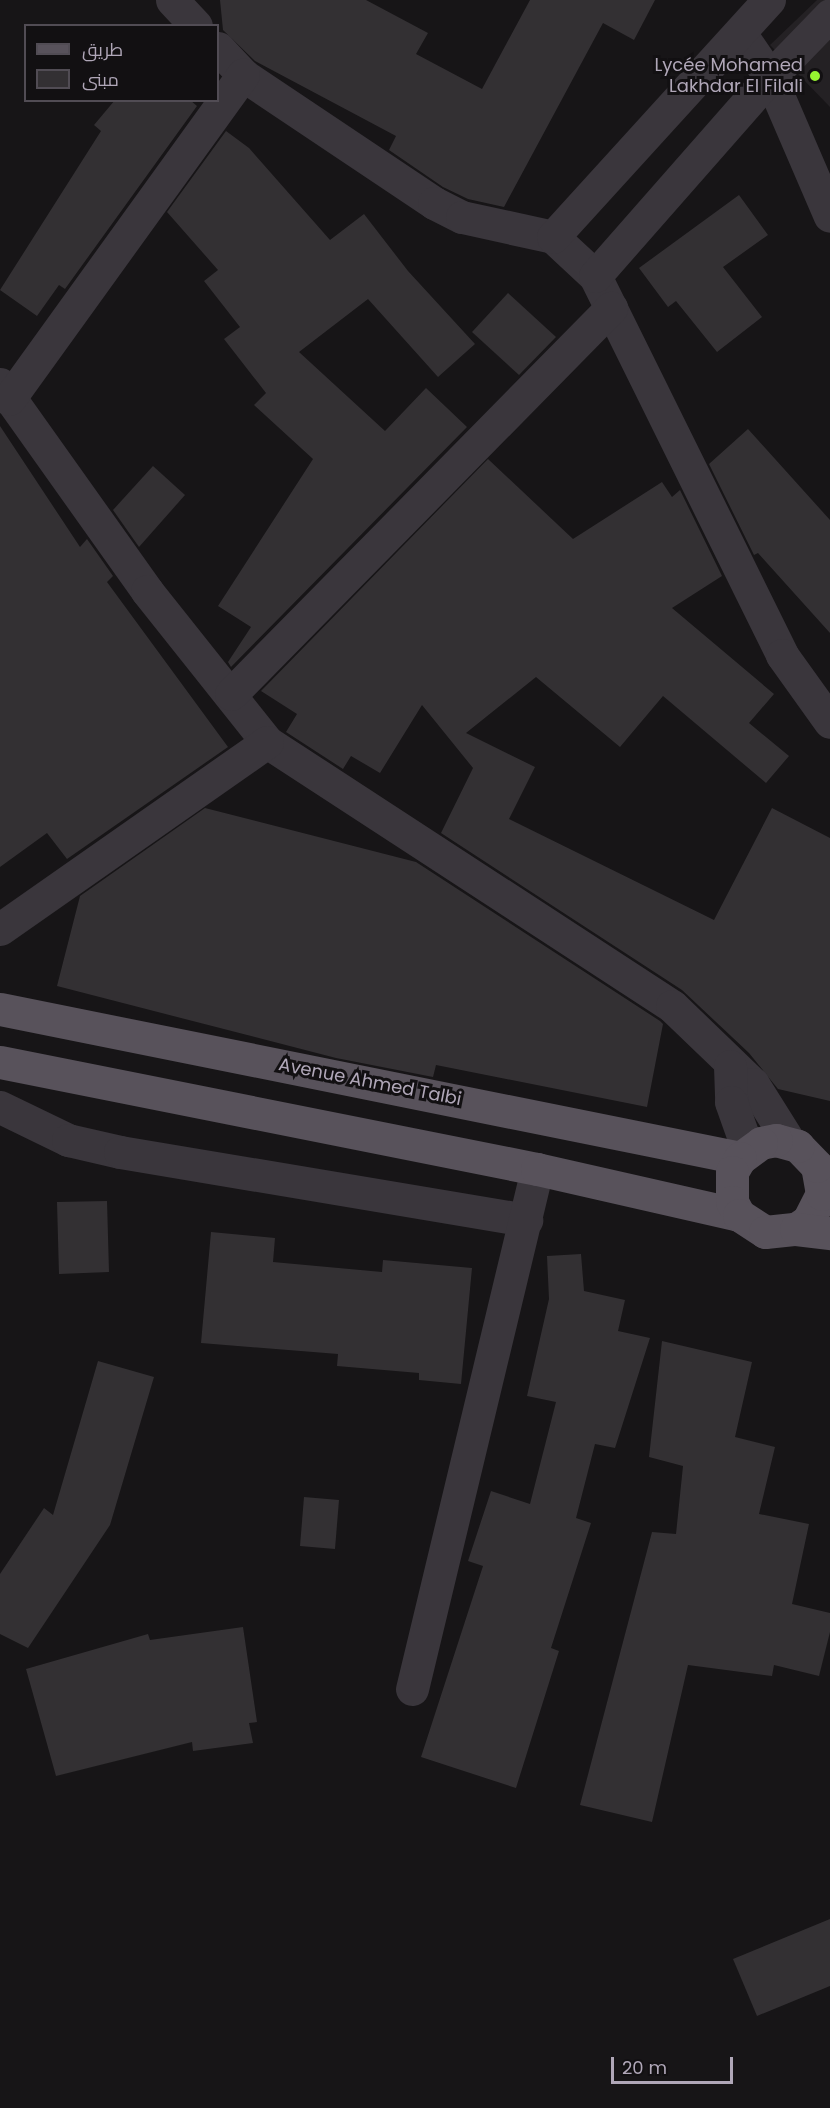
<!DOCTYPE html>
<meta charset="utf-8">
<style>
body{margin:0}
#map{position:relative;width:830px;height:2108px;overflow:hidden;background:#171517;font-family:Poppins,Cairo,sans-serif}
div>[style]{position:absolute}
.built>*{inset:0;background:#242124}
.building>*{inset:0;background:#333033}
.minor>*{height:33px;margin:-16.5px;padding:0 16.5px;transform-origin:16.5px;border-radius:16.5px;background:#3a363c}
.major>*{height:33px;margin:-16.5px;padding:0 16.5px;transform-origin:16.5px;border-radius:16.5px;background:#58525b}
.dots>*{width:16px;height:16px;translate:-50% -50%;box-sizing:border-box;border:3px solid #121012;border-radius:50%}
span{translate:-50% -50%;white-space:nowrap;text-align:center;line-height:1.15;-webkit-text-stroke:6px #121012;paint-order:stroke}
.poi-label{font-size:18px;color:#b0a7b8}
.right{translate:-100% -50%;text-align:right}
.street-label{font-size:18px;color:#b0a7b8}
.legend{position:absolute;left:24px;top:24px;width:195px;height:78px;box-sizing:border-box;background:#121012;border:2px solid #514c54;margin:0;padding:8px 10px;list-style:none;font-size:18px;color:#b0a7b8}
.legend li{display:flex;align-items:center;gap:12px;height:30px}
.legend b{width:30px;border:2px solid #514c54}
.scale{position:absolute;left:611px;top:2057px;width:122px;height:27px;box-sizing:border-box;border:3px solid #b0a7b8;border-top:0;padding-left:8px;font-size:18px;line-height:21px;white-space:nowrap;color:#b0a7b8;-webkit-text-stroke:4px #121012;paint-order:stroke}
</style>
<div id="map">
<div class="built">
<div style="clip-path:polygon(817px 0,830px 0,830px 107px,770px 45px)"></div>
</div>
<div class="building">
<div style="clip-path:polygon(220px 0,366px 0,428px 33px,416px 54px,482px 89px,530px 0,655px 0,634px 40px,603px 23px,504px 207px,468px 199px,443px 187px,389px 150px,396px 136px,255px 61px,223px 30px)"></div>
<div style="clip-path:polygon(115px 100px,190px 100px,197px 106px,65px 289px,59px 285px,37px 316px,0 290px,101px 131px,94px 125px)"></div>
<div style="clip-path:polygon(226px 131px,249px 148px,330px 240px,364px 214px,408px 271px,475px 344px,438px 377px,368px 299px,299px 352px,385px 431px,426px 388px,467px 427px,231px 667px,228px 662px,251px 627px,218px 606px,313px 459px,254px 405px,266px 393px,224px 339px,240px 327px,204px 281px,218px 270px,167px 212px)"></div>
<div style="clip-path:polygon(739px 195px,768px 235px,723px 267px,762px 317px,717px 352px,676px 301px,668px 307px,639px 268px)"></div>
<div style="clip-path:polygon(508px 293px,556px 337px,519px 375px,472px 332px)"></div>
<div style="clip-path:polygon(0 426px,80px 547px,87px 539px,113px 576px,107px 582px,228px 747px,67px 859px,47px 833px,0 867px)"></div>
<div style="clip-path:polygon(748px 429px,830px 520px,830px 633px,758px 553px,754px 555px,709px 464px)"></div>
<div style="clip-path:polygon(488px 459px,573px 539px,662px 482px,672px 497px,680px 490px,722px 576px,672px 608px,774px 694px,749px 723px,789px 756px,766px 783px,663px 696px,620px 747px,536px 677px,466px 733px,535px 767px,509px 819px,714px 920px,772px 808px,830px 838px,830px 1101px,778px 1089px,749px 1053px,682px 990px,441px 833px,473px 768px,422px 705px,380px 773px,351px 756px,343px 769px,286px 732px,297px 714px,261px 691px)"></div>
<div style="clip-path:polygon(153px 466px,185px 495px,139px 547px,113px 510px)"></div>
<div style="clip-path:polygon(205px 808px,416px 862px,660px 1021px,663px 1024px,647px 1107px,436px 1065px,433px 1077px,336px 1058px,57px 986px,80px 896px)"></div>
<div style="clip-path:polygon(107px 1201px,109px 1272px,59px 1274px,57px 1202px)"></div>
<div style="clip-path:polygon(211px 1232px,275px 1238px,273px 1262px,382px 1272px,383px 1260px,472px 1268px,461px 1384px,419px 1380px,419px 1373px,337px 1366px,338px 1354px,201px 1343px)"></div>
<div style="clip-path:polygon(581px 1254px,584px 1291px,625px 1300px,618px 1331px,650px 1338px,615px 1448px,595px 1444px,576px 1518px,591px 1523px,551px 1648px,559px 1651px,516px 1788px,421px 1757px,483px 1566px,468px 1561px,491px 1491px,530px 1504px,556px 1402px,527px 1396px,549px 1299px,547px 1256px)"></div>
<div style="clip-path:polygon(662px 1341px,752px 1362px,735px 1437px,775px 1447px,759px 1514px,809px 1524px,792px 1604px,830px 1613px,830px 1632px,819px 1676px,774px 1665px,772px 1676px,688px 1665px,652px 1822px,580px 1805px,652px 1532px,676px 1534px,683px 1466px,649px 1457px)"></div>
<div style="clip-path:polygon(98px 1361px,154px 1377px,110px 1525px,28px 1648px,0 1634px,0 1574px,44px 1508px,53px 1515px)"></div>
<div style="clip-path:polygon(304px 1497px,339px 1500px,335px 1549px,300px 1546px)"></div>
<div style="clip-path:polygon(243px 1627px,257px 1722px,249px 1723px,253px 1743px,193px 1751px,192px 1742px,56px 1776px,26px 1669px,148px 1634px,150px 1640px)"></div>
<div style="clip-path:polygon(830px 1919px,830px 1986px,757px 2016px,733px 1959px)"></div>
</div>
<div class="minor">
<div style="left:172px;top:0;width:35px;rotate:47deg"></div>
<div style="left:740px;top:33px;width:53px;rotate:55.7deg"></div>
<div style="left:770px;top:77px;width:151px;rotate:66.7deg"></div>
<div style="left:218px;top:48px;width:37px;rotate:47deg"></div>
<div style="left:243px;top:75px;width:230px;rotate:33.8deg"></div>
<div style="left:434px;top:203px;width:31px;rotate:27deg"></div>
<div style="left:462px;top:217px;width:93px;rotate:12.4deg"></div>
<div style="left:553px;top:237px;width:57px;rotate:42.9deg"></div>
<div style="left:595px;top:276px;width:423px;rotate:63.7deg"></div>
<div style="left:782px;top:655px;width:82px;rotate:54.4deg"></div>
<div style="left:553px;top:237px;width:321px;rotate:-47.7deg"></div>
<div style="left:595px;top:276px;width:265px;rotate:-48.7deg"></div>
<div style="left:770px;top:77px;width:86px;rotate:-45.9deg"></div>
<div style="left:0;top:384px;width:254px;rotate:54.6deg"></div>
<div style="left:147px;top:591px;width:193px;rotate:51.5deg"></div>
<div style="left:267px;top:742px;width:483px;rotate:33.1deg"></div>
<div style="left:672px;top:1006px;width:112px;rotate:43.9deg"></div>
<div style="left:753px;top:1084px;width:70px;rotate:57.9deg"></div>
<div style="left:9px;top:399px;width:400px;rotate:-54.2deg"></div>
<div style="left:231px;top:694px;width:542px;rotate:-45.45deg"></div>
<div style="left:0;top:929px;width:326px;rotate:-35deg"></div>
<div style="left:730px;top:1066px;width:36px;rotate:88deg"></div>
<div style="left:731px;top:1102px;width:51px;rotate:70.5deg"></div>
<div style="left:0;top:1107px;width:76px;rotate:25.9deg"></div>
<div style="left:68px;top:1140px;width:53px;rotate:13deg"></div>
<div style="left:120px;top:1152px;width:412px;rotate:9.5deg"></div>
<div style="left:412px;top:1689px;width:535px;rotate:-76.48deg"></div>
</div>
<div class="major">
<div style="left:0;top:1009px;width:755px;rotate:11.38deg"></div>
<div style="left:0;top:1062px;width:548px;rotate:11.27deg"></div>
<div style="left:537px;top:1169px;width:207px;rotate:12.8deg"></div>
<div style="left:796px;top:1229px;width:14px;rotate:-34deg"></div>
<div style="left:808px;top:1221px;width:30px;rotate:-63deg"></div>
<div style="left:822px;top:1194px;width:28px;rotate:-100deg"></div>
<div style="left:817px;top:1166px;width:28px;rotate:-134deg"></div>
<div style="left:798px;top:1146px;width:23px;rotate:-165deg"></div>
<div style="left:776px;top:1140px;width:15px;rotate:169deg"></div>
<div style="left:761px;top:1143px;width:26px;rotate:144deg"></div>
<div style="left:740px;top:1158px;width:16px;rotate:120deg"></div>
<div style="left:732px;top:1172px;width:30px;rotate:90deg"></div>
<div style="left:732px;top:1202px;width:15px;rotate:62deg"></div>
<div style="left:739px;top:1215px;width:31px;rotate:33deg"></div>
<div style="left:765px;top:1232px;width:31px;rotate:-6deg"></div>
<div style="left:796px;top:1229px;width:34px;rotate:7deg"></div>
</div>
<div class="dots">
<div style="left:815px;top:76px;background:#96f431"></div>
</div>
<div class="poi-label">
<span class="right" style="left:803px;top:76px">Lycée Mohamed<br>Lakhdar El Filali</span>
</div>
<div class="street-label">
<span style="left:370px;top:1082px;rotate:11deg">Avenue Ahmed Talbi</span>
</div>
<ul class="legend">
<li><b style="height:8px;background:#58525b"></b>طريق</li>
<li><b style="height:16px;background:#333033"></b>مبنى</li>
</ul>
<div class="scale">20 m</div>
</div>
